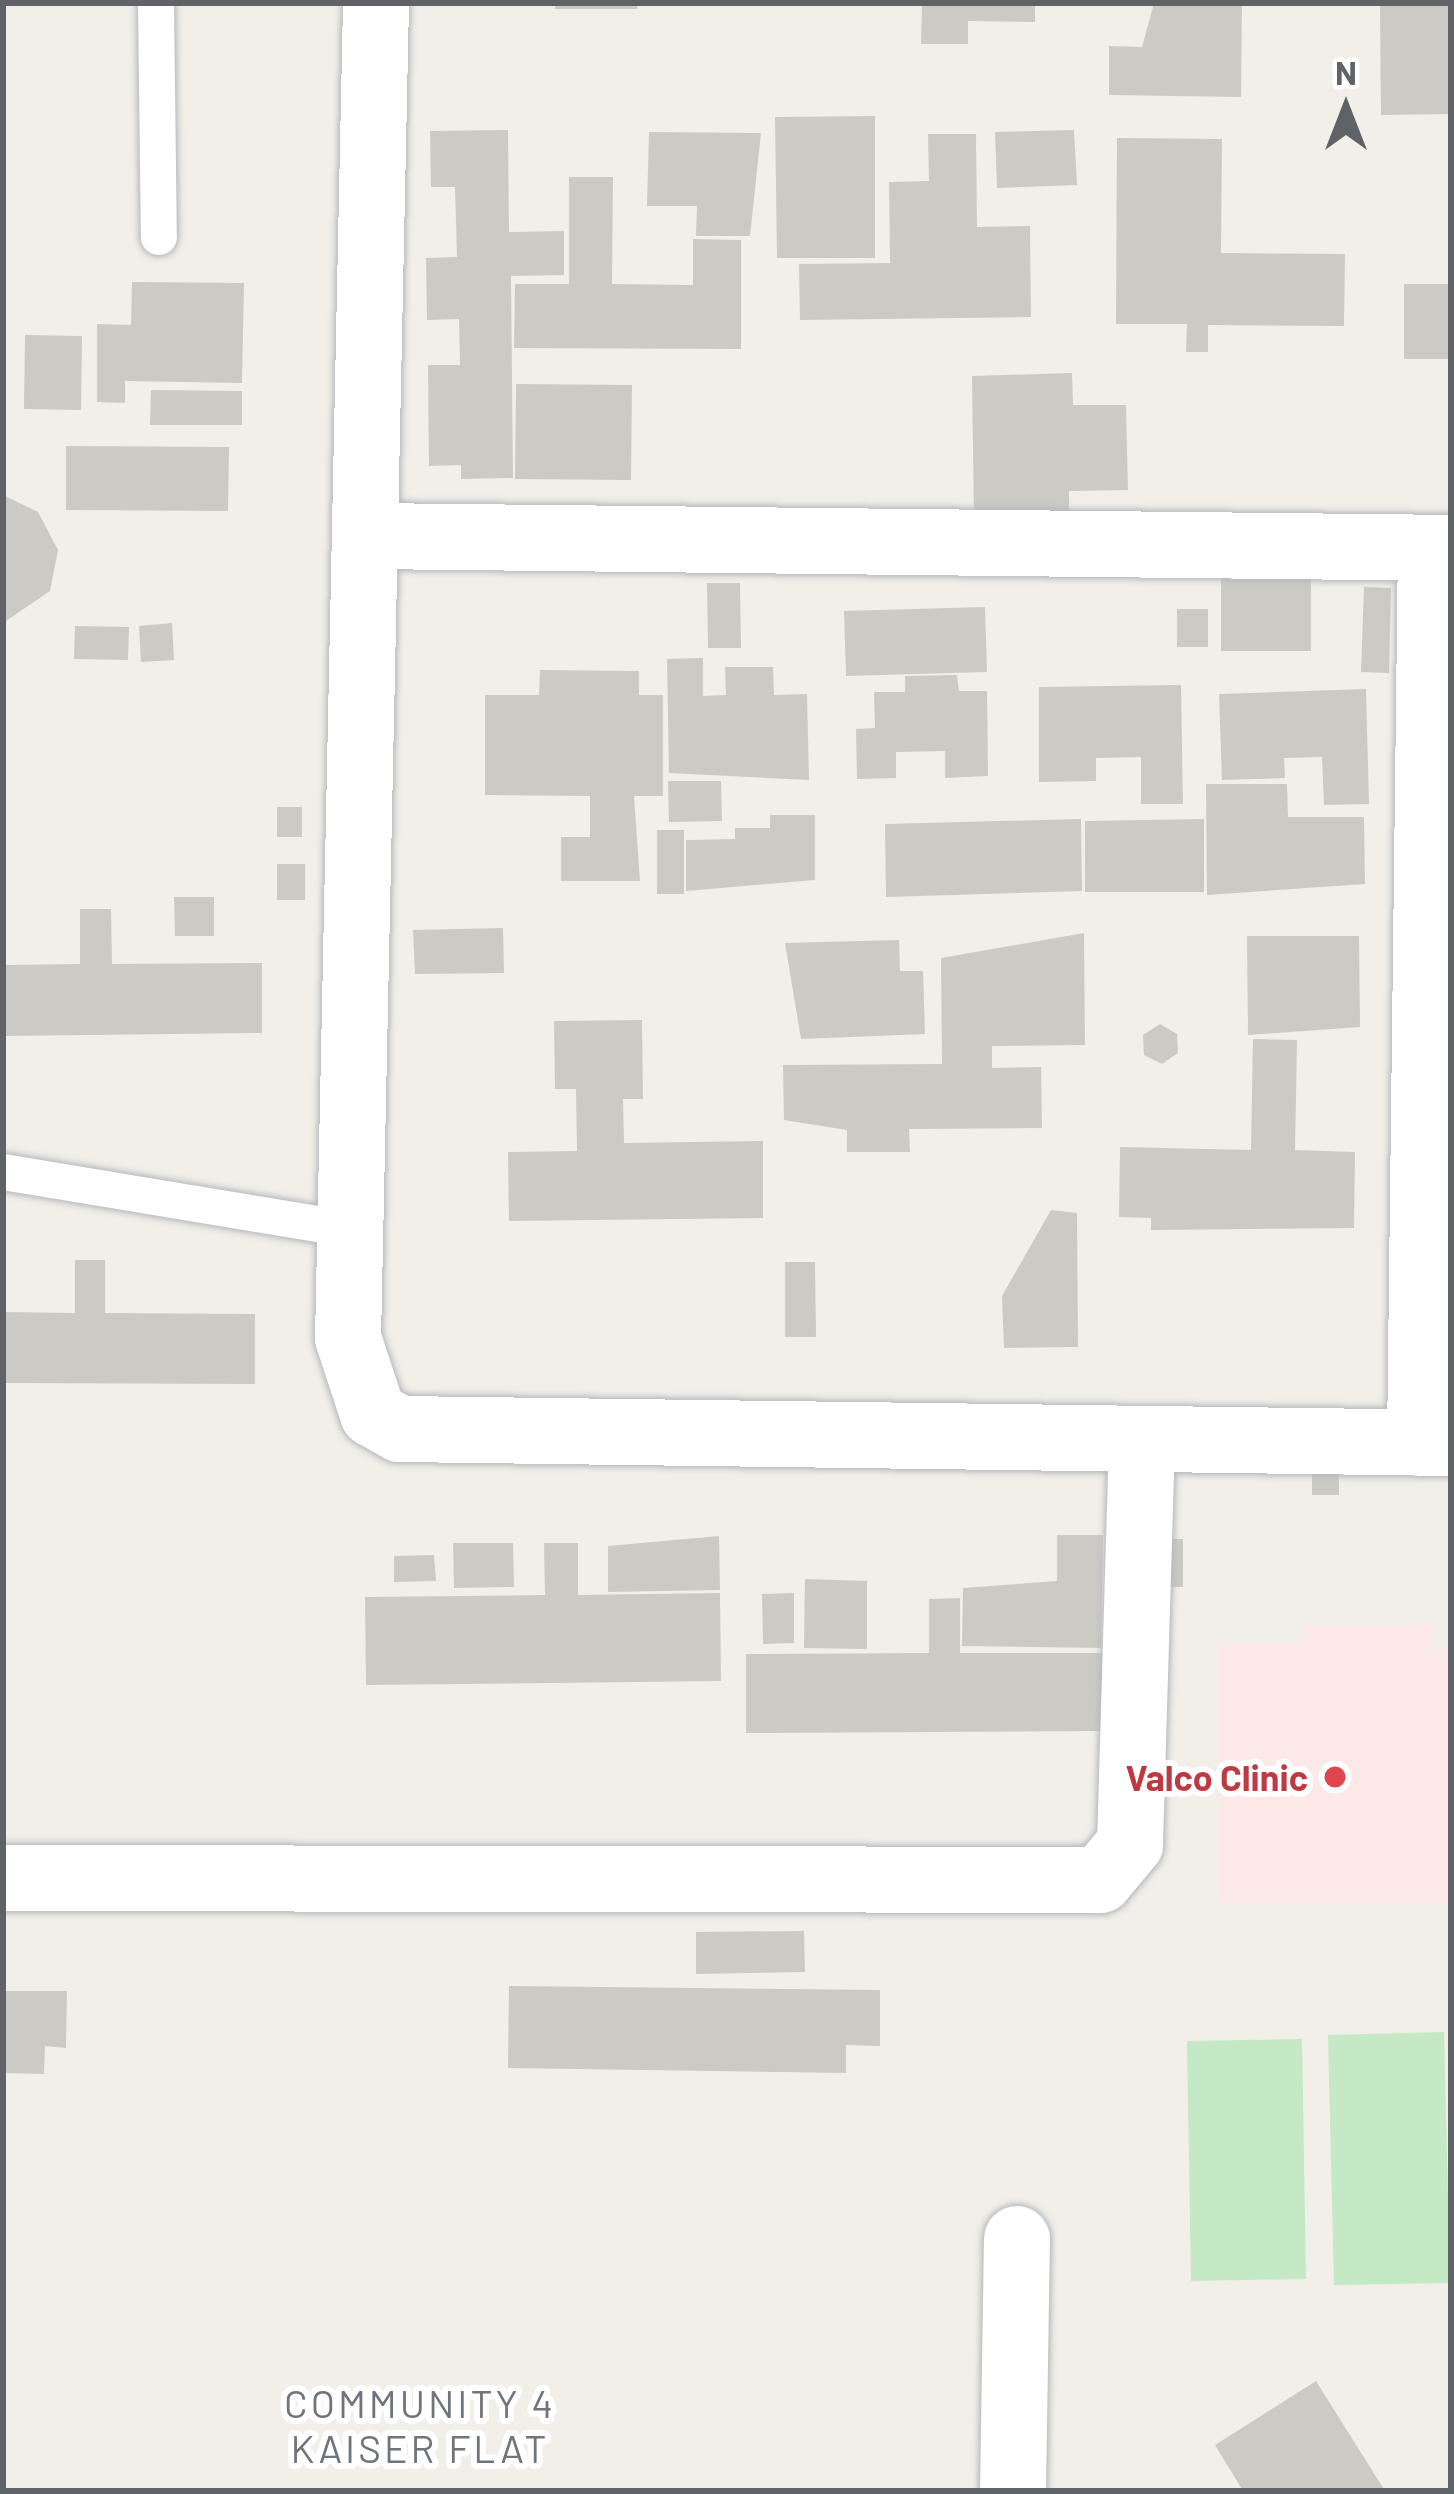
<!DOCTYPE html>
<style>
body{margin:0}
#map{position:relative;width:1454px;height:2494px;overflow:hidden;background:#f1efe8;font-family:Barlow,sans-serif}
div>[style]{position:absolute}
.medical>*{inset:0;background:#fce8e6}
.green>*{inset:0;background:#c5e8c5}
.building>*{inset:0;background:#cccac5}
.roads{filter:drop-shadow(0 0 3px #b5b8bc) drop-shadow(0 0 3px #b5b8bc)}
.service>*{height:36px;margin:-18px;padding:0 18px;transform-origin:18px;border-radius:18px;background:#fff}
.minor>*{height:66px;margin:-33px;padding:0 33px;transform-origin:33px;border-radius:33px;background:#fff}
.dots>*{width:33px;height:33px;translate:-50% -50%;box-sizing:border-box;border:6px solid #fff;border-radius:50%}
span{translate:-50% -50%;white-space:nowrap;text-align:center;line-height:1.15;-webkit-text-stroke:12px #fff;paint-order:stroke}
.health-label{font-size:36px;color:#be3a42;font-weight:700}
.right{translate:-100% -50%;text-align:right}
.neighbourhood-label{font-size:39px;color:#70757a;letter-spacing:3px}
.frame{position:absolute;inset:0;border:6px solid #5f6368;pointer-events:none}
.north{position:absolute;left:1286px;top:48px;width:120px;height:120px;-webkit-text-stroke:9px #fff;paint-order:stroke;rotate:0deg;font-size:33px;font-weight:700;line-height:48px;text-align:center;color:#5f6368}
.north::after{content:'';display:block;margin:auto;width:42px;height:54px;background:#5f6368;clip-path:polygon(50% 0,100% 100%,50% 72%,0 100%)}
</style>
<div id="map">
<div class="medical">
<div style="clip-path:polygon(1434px 1625px,1434px 1650px,1451px 1650px,1451px 1903px,1219px 1903px,1219px 1643px,1303px 1643px,1304px 1626px)"></div>
</div>
<div class="green">
<div style="clip-path:polygon(1444px 2032px,1450px 2283px,1334px 2285px,1328px 2035px)"></div>
<div style="clip-path:polygon(1302px 2039px,1306px 2279px,1191px 2281px,1187px 2041px)"></div>
</div>
<div class="building">
<div style="clip-path:polygon(555px 3px,638px 3px,637px 9px,555px 9px)"></div>
<div style="clip-path:polygon(922px 3px,1035px 3px,1035px 22px,968px 21px,968px 44px,921px 44px)"></div>
<div style="clip-path:polygon(1154px 3px,1242px 3px,1241px 97px,1109px 95px,1109px 46px,1142px 47px)"></div>
<div style="clip-path:polygon(1380px 3px,1451px 3px,1451px 114px,1381px 115px)"></div>
<div style="clip-path:polygon(875px 116px,875px 258px,777px 258px,775px 117px)"></div>
<div style="clip-path:polygon(508px 130px,509px 232px,564px 231px,564px 275px,511px 276px,513px 478px,461px 479px,461px 465px,429px 466px,428px 365px,460px 365px,459px 319px,427px 320px,426px 258px,457px 257px,455px 187px,431px 187px,430px 131px)"></div>
<div style="clip-path:polygon(1074px 130px,1077px 185px,997px 188px,995px 132px)"></div>
<div style="clip-path:polygon(649px 132px,761px 133px,750px 236px,696px 236px,697px 206px,647px 206px)"></div>
<div style="clip-path:polygon(928px 134px,976px 134px,977px 227px,1030px 226px,1031px 317px,800px 320px,799px 264px,890px 263px,889px 182px,929px 181px)"></div>
<div style="clip-path:polygon(1117px 138px,1222px 139px,1221px 253px,1345px 254px,1344px 326px,1208px 325px,1208px 352px,1186px 352px,1187px 324px,1116px 324px)"></div>
<div style="clip-path:polygon(569px 177px,613px 177px,612px 284px,693px 285px,693px 239px,741px 240px,741px 349px,514px 348px,515px 284px,569px 284px)"></div>
<div style="clip-path:polygon(132px 282px,244px 283px,242px 383px,125px 381px,125px 403px,97px 402px,97px 324px,131px 325px)"></div>
<div style="clip-path:polygon(1404px 284px,1451px 284px,1451px 359px,1404px 359px)"></div>
<div style="clip-path:polygon(25px 335px,82px 336px,81px 410px,24px 409px)"></div>
<div style="clip-path:polygon(1072px 373px,1073px 405px,1126px 405px,1128px 490px,1069px 491px,1069px 518px,974px 519px,972px 376px)"></div>
<div style="clip-path:polygon(516px 384px,632px 385px,631px 480px,515px 479px)"></div>
<div style="clip-path:polygon(151px 390px,242px 391px,242px 425px,150px 425px)"></div>
<div style="clip-path:polygon(66px 446px,229px 447px,228px 511px,66px 510px)"></div>
<div style="clip-path:polygon(3px 495px,38px 512px,58px 550px,50px 591px,3px 623px)"></div>
<div style="clip-path:polygon(1221px 578px,1311px 578px,1311px 651px,1221px 651px)"></div>
<div style="clip-path:polygon(707px 583px,740px 583px,741px 648px,708px 648px)"></div>
<div style="clip-path:polygon(1364px 587px,1391px 588px,1389px 673px,1361px 672px)"></div>
<div style="clip-path:polygon(985px 607px,987px 672px,846px 676px,844px 611px)"></div>
<div style="clip-path:polygon(1177px 609px,1208px 609px,1208px 647px,1177px 647px)"></div>
<div style="clip-path:polygon(172px 623px,174px 660px,141px 662px,139px 626px)"></div>
<div style="clip-path:polygon(75px 626px,129px 627px,128px 660px,74px 659px)"></div>
<div style="clip-path:polygon(703px 658px,703px 696px,726px 695px,725px 667px,773px 667px,774px 695px,807px 694px,809px 780px,669px 773px,667px 659px)"></div>
<div style="clip-path:polygon(540px 670px,639px 671px,639px 695px,663px 695px,663px 796px,634px 796px,640px 881px,561px 881px,561px 837px,590px 837px,590px 796px,485px 795px,485px 695px,539px 695px)"></div>
<div style="clip-path:polygon(957px 675px,959px 691px,987px 691px,988px 776px,945px 778px,945px 751px,896px 752px,896px 778px,857px 779px,856px 729px,875px 728px,874px 692px,905px 692px,905px 676px)"></div>
<div style="clip-path:polygon(1181px 685px,1183px 804px,1141px 804px,1141px 757px,1096px 758px,1096px 781px,1039px 782px,1039px 687px)"></div>
<div style="clip-path:polygon(1366px 689px,1369px 804px,1324px 805px,1322px 757px,1284px 758px,1285px 778px,1222px 780px,1219px 694px)"></div>
<div style="clip-path:polygon(668px 781px,721px 781px,722px 821px,669px 822px)"></div>
<div style="clip-path:polygon(1206px 784px,1287px 784px,1288px 817px,1364px 817px,1365px 884px,1207px 895px)"></div>
<div style="clip-path:polygon(277px 807px,302px 807px,302px 837px,277px 837px)"></div>
<div style="clip-path:polygon(770px 815px,815px 815px,815px 880px,686px 891px,686px 840px,735px 839px,735px 828px,770px 828px)"></div>
<div style="clip-path:polygon(1081px 819px,1082px 891px,886px 897px,885px 824px)"></div>
<div style="clip-path:polygon(1204px 819px,1204px 892px,1085px 892px,1085px 821px)"></div>
<div style="clip-path:polygon(657px 830px,684px 830px,684px 894px,657px 894px)"></div>
<div style="clip-path:polygon(277px 864px,305px 864px,305px 900px,277px 900px)"></div>
<div style="clip-path:polygon(174px 897px,214px 897px,214px 936px,175px 936px)"></div>
<div style="clip-path:polygon(80px 909px,111px 909px,112px 964px,262px 963px,262px 1033px,3px 1036px,3px 965px,80px 964px)"></div>
<div style="clip-path:polygon(503px 928px,504px 973px,415px 974px,413px 930px)"></div>
<div style="clip-path:polygon(1084px 933px,1085px 1045px,992px 1046px,992px 1068px,1041px 1067px,1042px 1128px,909px 1129px,910px 1152px,847px 1152px,847px 1130px,784px 1120px,783px 1065px,942px 1064px,941px 958px)"></div>
<div style="clip-path:polygon(1247px 936px,1359px 936px,1360px 1027px,1248px 1035px)"></div>
<div style="clip-path:polygon(899px 940px,900px 971px,923px 971px,925px 1034px,801px 1039px,785px 943px)"></div>
<div style="clip-path:polygon(642px 1020px,643px 1099px,623px 1099px,624px 1143px,763px 1141px,763px 1218px,509px 1221px,508px 1152px,577px 1151px,576px 1089px,555px 1089px,554px 1021px)"></div>
<div style="clip-path:polygon(1160px 1024px,1177px 1034px,1178px 1053px,1162px 1064px,1144px 1055px,1143px 1035px)"></div>
<div style="clip-path:polygon(1253px 1039px,1297px 1040px,1295px 1150px,1355px 1152px,1354px 1228px,1151px 1230px,1151px 1218px,1119px 1217px,1120px 1147px,1251px 1150px)"></div>
<div style="clip-path:polygon(1051px 1210px,1077px 1213px,1078px 1347px,1004px 1348px,1002px 1296px)"></div>
<div style="clip-path:polygon(75px 1260px,105px 1260px,105px 1313px,255px 1314px,255px 1384px,3px 1383px,3px 1312px,75px 1313px)"></div>
<div style="clip-path:polygon(785px 1262px,815px 1262px,816px 1337px,785px 1337px)"></div>
<div style="clip-path:polygon(1312px 1474px,1339px 1474px,1339px 1495px,1312px 1495px)"></div>
<div style="clip-path:polygon(1057px 1535px,1103px 1535px,1101px 1648px,962px 1646px,963px 1588px,1057px 1581px)"></div>
<div style="clip-path:polygon(719px 1536px,720px 1590px,608px 1592px,608px 1546px)"></div>
<div style="clip-path:polygon(1147px 1539px,1183px 1539px,1183px 1587px,1147px 1587px)"></div>
<div style="clip-path:polygon(453px 1543px,513px 1543px,514px 1587px,454px 1588px)"></div>
<div style="clip-path:polygon(544px 1543px,578px 1543px,578px 1595px,720px 1593px,721px 1681px,366px 1685px,365px 1597px,545px 1595px)"></div>
<div style="clip-path:polygon(434px 1555px,436px 1581px,394px 1582px,394px 1556px)"></div>
<div style="clip-path:polygon(805px 1579px,867px 1581px,867px 1649px,804px 1648px)"></div>
<div style="clip-path:polygon(794px 1593px,794px 1643px,763px 1644px,762px 1594px)"></div>
<div style="clip-path:polygon(960px 1598px,960px 1653px,1102px 1653px,1103px 1731px,746px 1733px,746px 1654px,929px 1653px,929px 1599px)"></div>
<div style="clip-path:polygon(804px 1931px,805px 1972px,696px 1974px,696px 1932px)"></div>
<div style="clip-path:polygon(509px 1986px,880px 1990px,880px 2046px,846px 2045px,846px 2073px,508px 2068px)"></div>
<div style="clip-path:polygon(3px 1991px,67px 1991px,66px 2048px,45px 2046px,44px 2074px,3px 2073px)"></div>
<div style="clip-path:polygon(1316px 2381px,1385px 2491px,1243px 2491px,1215px 2445px)"></div>
</div>
<div class="roads">
<div class="service">
<div style="left:156px;top:3px;width:234px;rotate:89.3deg"></div>
<div style="left:3px;top:1172px;width:354px;rotate:9.4deg"></div>
</div>
<div class="minor">
<div style="left:376px;top:3px;width:1335px;rotate:91.2deg"></div>
<div style="left:348px;top:1338px;width:80px;rotate:71.8deg"></div>
<div style="left:373px;top:1414px;width:31px;rotate:29deg"></div>
<div style="left:400px;top:1429px;width:1051px;rotate:0.76deg"></div>
<div style="left:367px;top:536px;width:1084px;rotate:0.63deg"></div>
<div style="left:1420px;top:1443px;width:895px;rotate:-89.3deg"></div>
<div style="left:3px;top:1878px;width:1097px;rotate:0.1deg"></div>
<div style="left:1100px;top:1880px;width:47px;rotate:-50.2deg"></div>
<div style="left:1130px;top:1844px;width:400px;rotate:-88.3deg"></div>
<div style="left:1013px;top:2491px;width:252px;rotate:-89.1deg"></div>
</div>
</div>
<div class="dots">
<div style="left:1335px;top:1777px;background:#e0444e"></div>
</div>
<div class="health-label">
<span class="right" style="left:1308px;top:1777px">Valco Clinic</span>
</div>
<div class="neighbourhood-label">
<span style="left:420px;top:2426px">COMMUNITY 4<br>KAISER FLAT</span>
</div>
<div class="frame"></div>
<div class="north">N</div>
</div>
